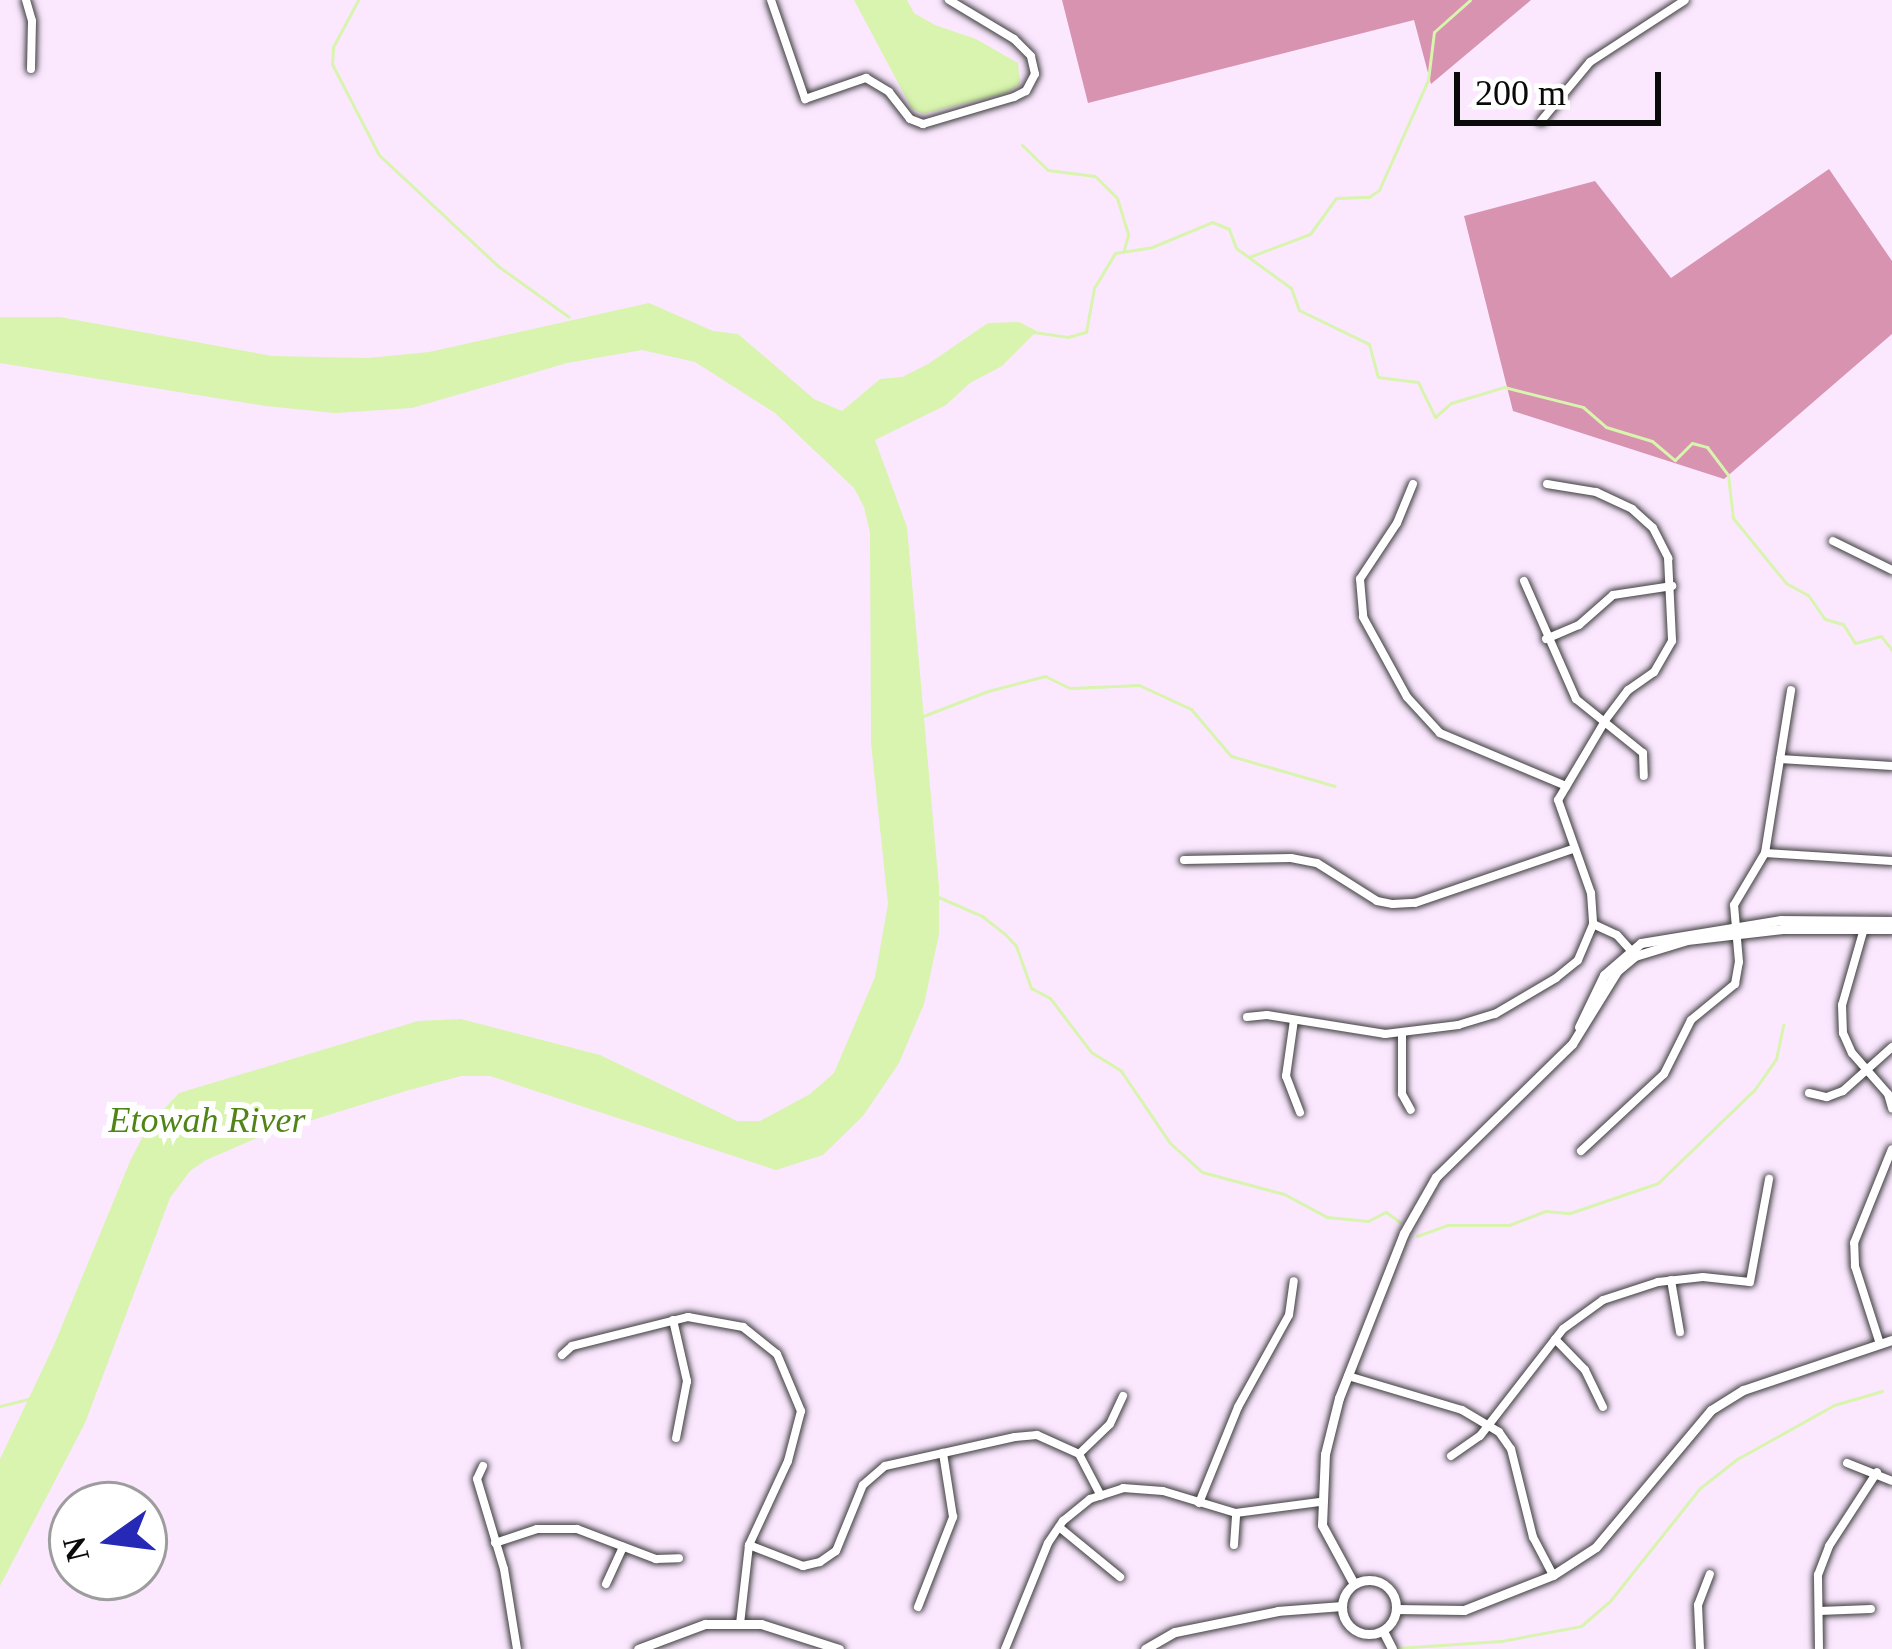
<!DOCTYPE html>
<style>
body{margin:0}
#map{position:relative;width:1892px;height:1649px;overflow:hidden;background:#fbe8ff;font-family:Georgia,serif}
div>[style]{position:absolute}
.forest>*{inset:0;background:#d793af}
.water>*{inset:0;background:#d8f4ae}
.stream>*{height:3px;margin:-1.5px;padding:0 1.5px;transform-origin:1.5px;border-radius:1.5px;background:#d8f4ae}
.roads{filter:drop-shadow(0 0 3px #3d3d3d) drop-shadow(0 0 3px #3d3d3d)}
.minor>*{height:8px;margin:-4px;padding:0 4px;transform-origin:4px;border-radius:4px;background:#fff}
.tertiary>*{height:9px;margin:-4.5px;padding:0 4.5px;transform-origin:4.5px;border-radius:4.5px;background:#fff}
.tertiary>.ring{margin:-4.5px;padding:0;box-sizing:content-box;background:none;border:9px solid #fff;border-radius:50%}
span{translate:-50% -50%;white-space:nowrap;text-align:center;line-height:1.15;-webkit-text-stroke:12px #fff;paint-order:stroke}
.water-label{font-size:36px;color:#508417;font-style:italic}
.north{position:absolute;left:48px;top:1481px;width:120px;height:120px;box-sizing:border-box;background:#fff;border:3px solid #9d9d9d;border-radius:50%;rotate:256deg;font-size:33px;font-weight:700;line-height:48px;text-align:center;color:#0a0a0a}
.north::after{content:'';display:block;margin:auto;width:42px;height:54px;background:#2628b6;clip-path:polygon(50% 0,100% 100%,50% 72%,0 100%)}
.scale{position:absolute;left:1454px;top:72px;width:207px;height:54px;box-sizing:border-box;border:6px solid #0a0a0a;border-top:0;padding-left:15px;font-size:36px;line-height:42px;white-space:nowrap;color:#0a0a0a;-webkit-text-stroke:9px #fff;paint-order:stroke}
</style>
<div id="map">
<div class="forest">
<div style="clip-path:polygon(1062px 0,1531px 0,1431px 84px,1414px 20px,1088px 103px)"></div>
<div style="clip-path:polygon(1829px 169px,1892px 261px,1892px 334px,1724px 479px,1513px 411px,1464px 216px,1595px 181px,1671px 278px)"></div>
</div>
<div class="water">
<div style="clip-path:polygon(854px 0,907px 0,914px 13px,935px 25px,976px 39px,1018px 63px,1020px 84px,1007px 93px,923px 114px,912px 109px)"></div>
<div style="clip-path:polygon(649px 303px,713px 331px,738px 334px,814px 399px,842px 411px,880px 379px,902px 377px,928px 364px,988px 323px,1019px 322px,1037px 331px,1002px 366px,970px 383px,946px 405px,875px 440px,907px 527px,939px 887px,939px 934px,924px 1004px,899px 1063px,863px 1116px,823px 1155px,776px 1170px,490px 1076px,461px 1076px,409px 1090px,264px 1135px,206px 1160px,190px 1171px,170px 1198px,85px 1423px,0 1586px,0 1459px,54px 1345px,131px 1159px,149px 1125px,179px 1093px,418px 1021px,461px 1019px,600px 1055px,737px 1121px,760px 1121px,810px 1094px,834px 1073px,875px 977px,888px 904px,871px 743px,870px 533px,864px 507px,854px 488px,775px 413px,695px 362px,642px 350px,567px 363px,412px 408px,335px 413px,266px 406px,0 363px,0 317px,60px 317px,272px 356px,368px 358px,429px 352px)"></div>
</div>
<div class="stream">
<div style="left:358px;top:0;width:53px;rotate:118deg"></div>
<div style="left:333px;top:47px;width:17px;rotate:93deg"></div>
<div style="left:332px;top:64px;width:102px;rotate:62.7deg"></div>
<div style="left:379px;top:155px;width:163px;rotate:43deg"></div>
<div style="left:498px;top:266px;width:87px;rotate:35.7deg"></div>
<div style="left:1022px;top:145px;width:36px;rotate:44deg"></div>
<div style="left:1048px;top:170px;width:47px;rotate:7.3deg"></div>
<div style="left:1095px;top:176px;width:31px;rotate:45deg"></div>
<div style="left:1117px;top:198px;width:39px;rotate:73deg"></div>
<div style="left:1128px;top:235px;width:15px;rotate:106deg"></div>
<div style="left:1249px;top:257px;width:65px;rotate:-20.7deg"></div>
<div style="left:1310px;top:234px;width:44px;rotate:-54.2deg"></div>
<div style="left:1336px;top:198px;width:33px;rotate:-2deg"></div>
<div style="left:1369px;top:197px;width:12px;rotate:-35deg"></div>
<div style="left:1379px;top:190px;width:120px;rotate:-66deg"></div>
<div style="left:1428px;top:80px;width:48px;rotate:-82.9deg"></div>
<div style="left:1434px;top:32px;width:48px;rotate:-41.6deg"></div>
<div style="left:1033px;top:332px;width:35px;rotate:8deg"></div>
<div style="left:1068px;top:337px;width:19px;rotate:-16deg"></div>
<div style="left:1086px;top:332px;width:45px;rotate:-79.7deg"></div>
<div style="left:1094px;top:288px;width:41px;rotate:-59deg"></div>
<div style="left:1115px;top:253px;width:37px;rotate:-9deg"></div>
<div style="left:1152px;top:247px;width:65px;rotate:-22.6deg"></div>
<div style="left:1212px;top:222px;width:18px;rotate:22deg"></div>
<div style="left:1229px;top:229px;width:20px;rotate:70deg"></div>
<div style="left:1236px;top:248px;width:68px;rotate:36deg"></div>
<div style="left:1291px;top:288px;width:23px;rotate:70deg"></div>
<div style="left:1299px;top:310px;width:78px;rotate:25.9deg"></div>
<div style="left:1369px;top:344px;width:34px;rotate:75deg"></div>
<div style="left:1378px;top:377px;width:40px;rotate:7.1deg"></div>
<div style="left:1418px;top:382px;width:39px;rotate:64deg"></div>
<div style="left:1435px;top:417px;width:21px;rotate:-41deg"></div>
<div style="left:1451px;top:403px;width:55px;rotate:-16.8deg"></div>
<div style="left:1504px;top:387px;width:81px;rotate:14.2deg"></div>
<div style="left:1583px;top:407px;width:30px;rotate:41deg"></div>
<div style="left:1606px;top:427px;width:48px;rotate:16.9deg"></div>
<div style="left:1652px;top:441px;width:30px;rotate:40deg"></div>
<div style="left:1675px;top:460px;width:24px;rotate:-45deg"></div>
<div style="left:1692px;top:443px;width:16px;rotate:15deg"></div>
<div style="left:1707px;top:447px;width:35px;rotate:53deg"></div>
<div style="left:1728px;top:475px;width:43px;rotate:83.4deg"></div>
<div style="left:1733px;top:518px;width:84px;rotate:50.8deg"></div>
<div style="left:1786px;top:583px;width:25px;rotate:29deg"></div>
<div style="left:1808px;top:595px;width:29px;rotate:55deg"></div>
<div style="left:1825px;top:619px;width:19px;rotate:16deg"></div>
<div style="left:1843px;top:624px;width:22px;rotate:58deg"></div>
<div style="left:1855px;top:643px;width:27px;rotate:-15deg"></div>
<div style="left:1881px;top:636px;width:18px;rotate:52deg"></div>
<div style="left:918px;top:718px;width:75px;rotate:-21.1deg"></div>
<div style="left:988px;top:691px;width:59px;rotate:-14.7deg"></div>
<div style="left:1045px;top:676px;width:28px;rotate:26deg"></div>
<div style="left:1070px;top:688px;width:69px;rotate:-2.5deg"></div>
<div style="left:1139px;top:685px;width:57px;rotate:24.8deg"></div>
<div style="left:1191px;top:709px;width:62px;rotate:49.6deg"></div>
<div style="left:1231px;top:756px;width:108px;rotate:16.1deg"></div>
<div style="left:936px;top:896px;width:50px;rotate:23.5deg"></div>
<div style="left:982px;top:916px;width:29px;rotate:38deg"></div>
<div style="left:1005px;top:934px;width:16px;rotate:47deg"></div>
<div style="left:1016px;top:946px;width:45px;rotate:70.3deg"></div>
<div style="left:1031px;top:988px;width:21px;rotate:28deg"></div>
<div style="left:1050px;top:998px;width:68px;rotate:52.8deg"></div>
<div style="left:1091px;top:1052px;width:36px;rotate:32deg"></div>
<div style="left:1121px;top:1071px;width:87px;rotate:55.8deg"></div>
<div style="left:1170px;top:1143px;width:43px;rotate:42.2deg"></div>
<div style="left:1202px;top:1172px;width:85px;rotate:15deg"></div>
<div style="left:1284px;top:1194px;width:49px;rotate:28.1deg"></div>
<div style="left:1327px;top:1217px;width:41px;rotate:5.6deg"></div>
<div style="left:1368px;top:1221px;width:20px;rotate:-27deg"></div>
<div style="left:1386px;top:1212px;width:17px;rotate:36deg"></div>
<div style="left:1417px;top:1236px;width:32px;rotate:-20deg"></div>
<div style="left:1447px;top:1225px;width:62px"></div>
<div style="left:1509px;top:1225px;width:39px;rotate:-21deg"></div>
<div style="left:1545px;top:1211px;width:25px;rotate:5deg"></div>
<div style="left:1570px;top:1213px;width:93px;rotate:-18.8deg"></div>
<div style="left:1658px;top:1183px;width:135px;rotate:-44.1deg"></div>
<div style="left:1755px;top:1089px;width:37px;rotate:-55deg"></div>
<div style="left:1776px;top:1059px;width:35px;rotate:-78deg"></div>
<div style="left:0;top:1406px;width:34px;rotate:-14deg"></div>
<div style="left:1396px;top:1648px;width:105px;rotate:-3.8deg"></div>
<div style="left:1501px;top:1641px;width:81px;rotate:-10.6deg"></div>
<div style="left:1581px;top:1626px;width:38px;rotate:-41deg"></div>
<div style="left:1610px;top:1601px;width:144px;rotate:-51.5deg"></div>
<div style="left:1700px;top:1488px;width:47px;rotate:-38.1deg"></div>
<div style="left:1737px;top:1459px;width:111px;rotate:-29.1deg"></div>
<div style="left:1834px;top:1405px;width:50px;rotate:-16.3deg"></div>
</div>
<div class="roads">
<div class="minor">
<div style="left:26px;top:0;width:22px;rotate:74deg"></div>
<div style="left:32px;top:21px;width:48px;rotate:91.2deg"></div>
<div style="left:771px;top:0;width:105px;rotate:71deg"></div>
<div style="left:805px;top:99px;width:65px;rotate:-19deg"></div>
<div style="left:866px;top:78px;width:27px;rotate:31deg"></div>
<div style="left:889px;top:92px;width:34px;rotate:52deg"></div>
<div style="left:910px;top:119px;width:14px;rotate:21deg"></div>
<div style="left:923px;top:124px;width:95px;rotate:-16.5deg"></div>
<div style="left:1014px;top:97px;width:13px;rotate:-27deg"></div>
<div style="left:1026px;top:91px;width:19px;rotate:-62deg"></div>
<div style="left:1035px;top:74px;width:18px;rotate:-103deg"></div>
<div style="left:1031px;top:56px;width:24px;rotate:-135deg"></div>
<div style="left:1014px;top:39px;width:76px;rotate:-149deg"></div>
<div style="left:1541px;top:121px;width:77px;rotate:-50.3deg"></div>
<div style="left:1590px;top:62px;width:113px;rotate:-33.1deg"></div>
<div style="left:1413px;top:484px;width:42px;rotate:112.3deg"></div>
<div style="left:1397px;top:523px;width:67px;rotate:123.5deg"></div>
<div style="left:1360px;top:579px;width:38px;rotate:85deg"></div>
<div style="left:1363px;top:617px;width:91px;rotate:61.2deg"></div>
<div style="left:1407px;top:697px;width:49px;rotate:47.5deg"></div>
<div style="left:1440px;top:733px;width:137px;rotate:22.8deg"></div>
<div style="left:1547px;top:484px;width:50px;rotate:9.3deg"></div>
<div style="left:1596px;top:492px;width:40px;rotate:25deg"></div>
<div style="left:1632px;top:509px;width:28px;rotate:42deg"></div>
<div style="left:1653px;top:528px;width:34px;rotate:63deg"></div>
<div style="left:1668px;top:558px;width:83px;rotate:87.2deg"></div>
<div style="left:1672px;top:641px;width:36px;rotate:120deg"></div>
<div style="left:1654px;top:672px;width:32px;rotate:145deg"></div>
<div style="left:1628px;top:690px;width:39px;rotate:127deg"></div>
<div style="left:1605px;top:721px;width:92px;rotate:120.7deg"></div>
<div style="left:1558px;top:800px;width:99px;rotate:70.5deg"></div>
<div style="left:1591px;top:893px;width:31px;rotate:86deg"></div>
<div style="left:1593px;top:924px;width:26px;rotate:25deg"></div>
<div style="left:1617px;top:935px;width:25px;rotate:48deg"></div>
<div style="left:1833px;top:541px;width:66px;rotate:26.2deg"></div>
<div style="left:1524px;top:581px;width:129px;rotate:66.2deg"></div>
<div style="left:1576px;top:699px;width:86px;rotate:38.9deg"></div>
<div style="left:1643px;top:753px;width:23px;rotate:88deg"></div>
<div style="left:1546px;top:639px;width:36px;rotate:-23deg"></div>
<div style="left:1579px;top:625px;width:45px;rotate:-41.4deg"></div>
<div style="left:1613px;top:595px;width:60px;rotate:-8.7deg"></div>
<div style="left:1780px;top:759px;width:112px;rotate:3.6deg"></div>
<div style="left:1765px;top:853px;width:127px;rotate:3.6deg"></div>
<div style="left:1184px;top:860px;width:107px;rotate:-1.1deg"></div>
<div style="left:1291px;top:858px;width:26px;rotate:11deg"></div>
<div style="left:1317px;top:863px;width:71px;rotate:32.3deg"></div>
<div style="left:1377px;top:901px;width:16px;rotate:11deg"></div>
<div style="left:1393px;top:904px;width:22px;rotate:-3deg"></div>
<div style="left:1415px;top:903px;width:167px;rotate:-18.9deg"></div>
<div style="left:1865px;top:925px;width:83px;rotate:106deg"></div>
<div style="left:1842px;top:1005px;width:28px;rotate:88deg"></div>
<div style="left:1843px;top:1033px;width:22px;rotate:66deg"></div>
<div style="left:1852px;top:1053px;width:55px;rotate:48.7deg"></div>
<div style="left:1888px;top:1094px;width:15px;rotate:74deg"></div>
<div style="left:1247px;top:1017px;width:20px;rotate:-6deg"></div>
<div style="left:1267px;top:1015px;width:120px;rotate:9.1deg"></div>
<div style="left:1385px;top:1034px;width:74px;rotate:-7deg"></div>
<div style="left:1458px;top:1025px;width:39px;rotate:-17deg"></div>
<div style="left:1495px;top:1014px;width:71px;rotate:-30.5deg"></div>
<div style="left:1556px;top:978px;width:28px;rotate:-39deg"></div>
<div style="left:1578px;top:960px;width:39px;rotate:-67deg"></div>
<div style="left:1294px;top:1020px;width:57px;rotate:98.1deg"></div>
<div style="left:1286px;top:1076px;width:39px;rotate:69deg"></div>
<div style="left:1402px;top:1034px;width:60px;rotate:90deg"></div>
<div style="left:1402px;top:1094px;width:18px;rotate:61deg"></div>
<div style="left:1809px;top:1093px;width:18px;rotate:13deg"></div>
<div style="left:1827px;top:1097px;width:17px;rotate:-21deg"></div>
<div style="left:1843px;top:1091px;width:66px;rotate:-41.9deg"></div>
<div style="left:1581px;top:1151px;width:113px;rotate:-42.9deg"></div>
<div style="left:1664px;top:1074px;width:60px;rotate:-63.4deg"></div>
<div style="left:1691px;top:1020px;width:57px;rotate:-39.3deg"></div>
<div style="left:1735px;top:984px;width:22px;rotate:-80deg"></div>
<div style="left:1739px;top:962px;width:57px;rotate:-95deg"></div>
<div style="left:1734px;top:905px;width:61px;rotate:-59.2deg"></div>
<div style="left:1765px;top:853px;width:165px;rotate:-80.9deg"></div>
<div style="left:1671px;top:1280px;width:53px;rotate:80.2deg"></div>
<div style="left:673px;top:1320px;width:63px;rotate:77.1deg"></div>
<div style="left:687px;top:1381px;width:58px;rotate:100.9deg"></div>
<div style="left:1555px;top:1339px;width:43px;rotate:45.9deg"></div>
<div style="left:1585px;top:1370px;width:41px;rotate:64.1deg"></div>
<div style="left:1880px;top:1344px;width:82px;rotate:-107.8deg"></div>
<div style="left:1855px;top:1266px;width:23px;rotate:-92deg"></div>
<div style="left:1854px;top:1243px;width:101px;rotate:-68deg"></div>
<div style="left:562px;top:1355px;width:13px;rotate:-42deg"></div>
<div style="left:572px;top:1346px;width:120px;rotate:-14deg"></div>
<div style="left:688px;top:1317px;width:56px;rotate:10.3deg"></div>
<div style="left:743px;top:1327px;width:43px;rotate:38.5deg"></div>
<div style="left:777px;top:1354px;width:62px;rotate:67.2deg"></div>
<div style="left:801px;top:1411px;width:52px;rotate:104.6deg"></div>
<div style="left:788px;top:1461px;width:93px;rotate:114.9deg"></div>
<div style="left:749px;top:1545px;width:80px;rotate:96.5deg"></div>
<div style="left:1348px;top:1376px;width:119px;rotate:16.6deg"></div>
<div style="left:1462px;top:1410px;width:43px;rotate:30.7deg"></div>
<div style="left:1499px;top:1432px;width:21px;rotate:55deg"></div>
<div style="left:1511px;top:1449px;width:91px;rotate:76deg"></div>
<div style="left:1533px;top:1537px;width:43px;rotate:62.2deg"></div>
<div style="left:1079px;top:1454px;width:43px;rotate:-44.1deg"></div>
<div style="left:1110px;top:1424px;width:31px;rotate:-65deg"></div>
<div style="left:1451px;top:1456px;width:35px;rotate:-35deg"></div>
<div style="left:1480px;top:1436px;width:135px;rotate:-52.2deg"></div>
<div style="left:1563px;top:1329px;width:49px;rotate:-35.9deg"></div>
<div style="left:1603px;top:1300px;width:58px;rotate:-18.1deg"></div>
<div style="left:1658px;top:1282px;width:45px;rotate:-6.3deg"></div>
<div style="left:1703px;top:1277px;width:47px;rotate:6.1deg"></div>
<div style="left:1750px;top:1282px;width:105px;rotate:-79.5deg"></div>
<div style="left:1847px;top:1463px;width:48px;rotate:21.8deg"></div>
<div style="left:483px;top:1466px;width:14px;rotate:115deg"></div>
<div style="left:477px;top:1479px;width:94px;rotate:73.3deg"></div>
<div style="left:504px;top:1569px;width:81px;rotate:80.8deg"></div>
<div style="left:1199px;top:1503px;width:104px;rotate:-67.9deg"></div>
<div style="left:1238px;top:1407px;width:105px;rotate:-61deg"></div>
<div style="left:1289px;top:1315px;width:34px;rotate:-82deg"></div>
<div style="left:1059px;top:1527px;width:79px;rotate:39.3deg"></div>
<div style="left:495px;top:1543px;width:44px;rotate:-18.4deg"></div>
<div style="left:537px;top:1529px;width:40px"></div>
<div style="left:577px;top:1529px;width:85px;rotate:20.8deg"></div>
<div style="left:656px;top:1559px;width:23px;rotate:-2deg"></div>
<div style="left:749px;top:1545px;width:58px;rotate:21.3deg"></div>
<div style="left:803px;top:1566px;width:17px;rotate:-13deg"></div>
<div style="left:820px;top:1562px;width:19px;rotate:-35deg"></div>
<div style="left:836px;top:1551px;width:71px;rotate:-67.8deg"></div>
<div style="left:863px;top:1485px;width:29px;rotate:-41deg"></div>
<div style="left:885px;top:1466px;width:133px;rotate:-12.6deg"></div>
<div style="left:1015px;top:1437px;width:22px;rotate:-5deg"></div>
<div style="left:1037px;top:1435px;width:46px;rotate:24.3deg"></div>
<div style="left:1079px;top:1454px;width:47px;rotate:62.4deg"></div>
<div style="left:1234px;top:1545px;width:32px;rotate:-86deg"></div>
<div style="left:606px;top:1584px;width:41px;rotate:-65.3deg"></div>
<div style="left:918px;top:1607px;width:97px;rotate:-68.7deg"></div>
<div style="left:953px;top:1517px;width:65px;rotate:-98.9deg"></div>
<div style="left:1819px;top:1611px;width:52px;rotate:-2.2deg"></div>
<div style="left:1005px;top:1649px;width:114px;rotate:-67.9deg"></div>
<div style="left:1048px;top:1543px;width:27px;rotate:-56deg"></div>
<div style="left:1063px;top:1521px;width:35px;rotate:-39deg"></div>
<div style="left:1090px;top:1499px;width:35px;rotate:-18deg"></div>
<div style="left:1123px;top:1488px;width:40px;rotate:4.3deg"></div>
<div style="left:1163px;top:1491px;width:76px;rotate:16.8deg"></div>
<div style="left:1236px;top:1513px;width:84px;rotate:-7.5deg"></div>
<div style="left:1700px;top:1649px;width:44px;rotate:-92.6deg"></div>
<div style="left:1698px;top:1605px;width:33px;rotate:-69deg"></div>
<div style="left:1819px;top:1649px;width:74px;rotate:-90.8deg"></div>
<div style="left:1818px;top:1575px;width:31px;rotate:-69deg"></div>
<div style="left:1829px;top:1546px;width:88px;rotate:-57deg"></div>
</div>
<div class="tertiary">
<div style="left:1579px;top:1027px;width:58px;rotate:-64.3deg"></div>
<div style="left:1604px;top:975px;width:49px;rotate:-40.9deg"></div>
<div style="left:1641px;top:943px;width:142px;rotate:-9.3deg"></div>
<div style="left:1781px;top:920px;width:111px;rotate:0.5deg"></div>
<div class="ring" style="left:1342px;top:1580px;width:45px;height:45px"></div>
<div style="left:1354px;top:1584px;width:67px;rotate:-118.5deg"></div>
<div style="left:1322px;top:1525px;width:71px;rotate:-87.6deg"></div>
<div style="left:1325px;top:1454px;width:58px;rotate:-76deg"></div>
<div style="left:1339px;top:1398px;width:177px;rotate:-68.5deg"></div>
<div style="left:1404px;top:1233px;width:64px;rotate:-60.3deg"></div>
<div style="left:1436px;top:1177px;width:190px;rotate:-44.4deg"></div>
<div style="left:1572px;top:1044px;width:86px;rotate:-58.3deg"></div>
<div style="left:1617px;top:971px;width:23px;rotate:-40deg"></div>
<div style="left:1635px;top:956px;width:54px;rotate:-17.1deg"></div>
<div style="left:1687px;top:940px;width:96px;rotate:-6.6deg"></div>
<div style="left:1782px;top:929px;width:110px"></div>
<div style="left:1396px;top:1609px;width:68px;rotate:0.8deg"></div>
<div style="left:1464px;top:1610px;width:96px;rotate:-21.5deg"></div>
<div style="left:1553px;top:1575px;width:51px;rotate:-33.1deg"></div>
<div style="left:1596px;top:1547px;width:179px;rotate:-50deg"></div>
<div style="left:1711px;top:1410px;width:38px;rotate:-32deg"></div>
<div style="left:1743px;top:1390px;width:157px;rotate:-18.6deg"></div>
<div style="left:1383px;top:1631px;width:20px;rotate:63deg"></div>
<div style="left:638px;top:1649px;width:72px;rotate:-20.5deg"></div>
<div style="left:705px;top:1624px;width:56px"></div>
<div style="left:761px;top:1624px;width:82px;rotate:17.8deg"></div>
<div style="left:1145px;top:1649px;width:34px;rotate:-30deg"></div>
<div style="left:1175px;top:1632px;width:105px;rotate:-11.5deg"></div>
<div style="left:1278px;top:1611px;width:63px;rotate:-4.5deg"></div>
</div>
</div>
<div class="water-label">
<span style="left:207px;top:1121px">Etowah River</span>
</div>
<div class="north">N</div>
<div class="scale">200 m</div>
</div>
